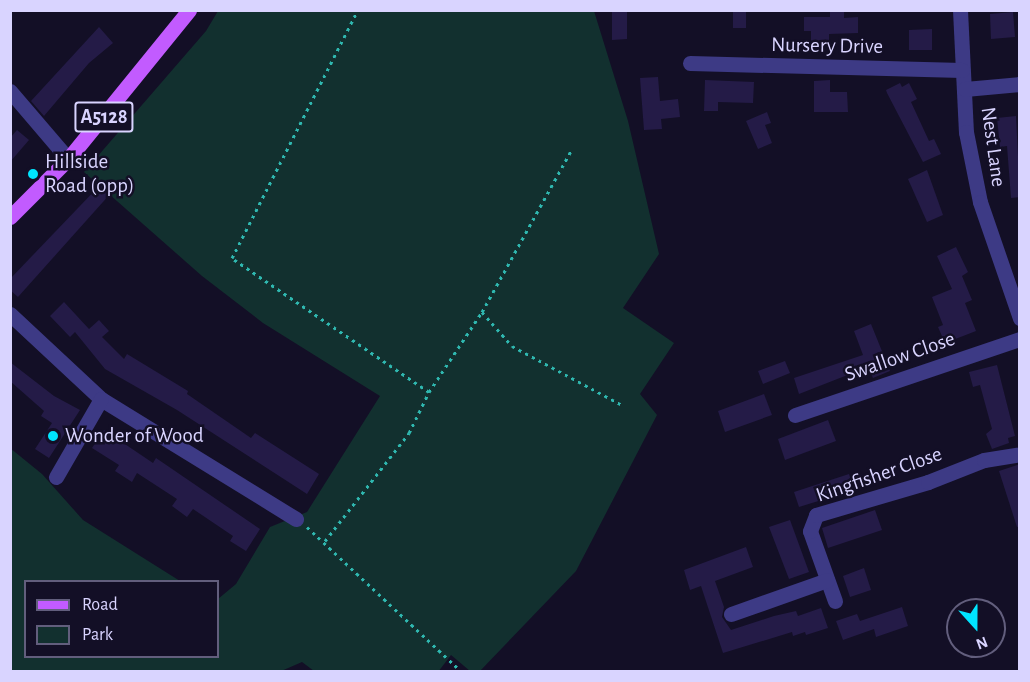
<!DOCTYPE html>
<style>
body{margin:0}
#map{position:relative;width:1030px;height:682px;overflow:hidden;background:#130f26;font-family:"Alegreya Sans",sans-serif}
div>[style]{position:absolute}
.green>*{inset:0;background:#12302f}
.building>*{inset:0;background:#241b47}
.path>*{height:3px;margin-top:-1.5px;transform-origin:0;background:repeating-linear-gradient(90deg,#2fb8b0 0 3px,transparent 0 7.5px)}
.minor>*{height:15px;margin:-7.5px;padding:0 7.5px;transform-origin:7.5px;border-radius:7.5px;background:#3d3a85}
.major>*{height:15px;margin:-7.5px;padding:0 7.5px;transform-origin:7.5px;border-radius:7.5px;background:#c25bff}
.dots>*{width:16px;height:16px;translate:-50% -50%;box-sizing:border-box;border:3px solid #130f26;border-radius:50%}
span{translate:-50% -50%;white-space:nowrap;text-align:center;line-height:1.15;-webkit-text-stroke:5px #130f26;paint-order:stroke}
.shield-label span{padding:2px 4px;background:#130f26;border:2px solid;border-radius:4px;-webkit-text-stroke-width:0}
.shield-label{font-size:20px;color:#d9d4ff;font-weight:700}
.street-label{font-size:21px;color:#d9d4ff}
.poi-label{font-size:21px;color:#d9d4ff}
.left{translate:0 -50%;text-align:left}
.frame{position:absolute;inset:0;border:12px solid #d9d4ff;pointer-events:none}
.legend{position:absolute;left:24px;top:580px;width:195px;height:78px;box-sizing:border-box;background:#130f26;border:2px solid #625e7d;margin:0;padding:8px 10px;list-style:none;font-size:18px;color:#d9d4ff}
.legend li{display:flex;align-items:center;gap:12px;height:30px}
.legend b{width:30px;border:2px solid #625e7d}
.north{position:absolute;left:946px;top:598px;width:60px;height:60px;box-sizing:border-box;background:#130f26;border:2px solid #625e7d;border-radius:50%;rotate:159deg;font-size:16px;font-weight:700;line-height:24px;text-align:center;color:#d9d4ff}
.north::after{content:'';display:block;margin:auto;width:21px;height:27px;background:#00e5ff;clip-path:polygon(50% 0,100% 100%,50% 72%,0 100%)}
</style>
<div id="map">
<div class="green">
<div style="clip-path:polygon(218px 11px,594px 11px,628px 121px,659px 254px,623px 308px,674px 343px,640px 394px,657px 415px,576px 571px,480px 671px,470px 671px,451px 655px,438px 672px,314px 671px,302px 662px,279px 672px,11px 671px,10px 448px,42px 474px,83px 520px,180px 581px,26px 582px,26px 656px,218px 656px,218px 599px,236px 584px,270px 527px,307px 512px,380px 396px,263px 323px,202px 276px,84px 172px,206px 31px)"></div>
</div>
<div class="building">
<div style="clip-path:polygon(612px 10px,627px 10px,627px 39px,612px 40px)"></div>
<div style="clip-path:polygon(733px 10px,746px 10px,746px 28px,733px 28px)"></div>
<div style="clip-path:polygon(830px 10px,844px 10px,844px 18px,858px 17px,858px 33px,829px 34px,829px 43px,811px 43px,811px 31px,804px 31px,804px 17px,830px 17px)"></div>
<div style="clip-path:polygon(1013px 12px,1015px 37px,991px 39px,990px 14px)"></div>
<div style="clip-path:polygon(99px 27px,113px 43px,89px 63px,44px 116px,31px 101px)"></div>
<div style="clip-path:polygon(932px 29px,932px 50px,909px 50px,909px 30px)"></div>
<div style="clip-path:polygon(658px 77px,660px 101px,678px 99px,680px 117px,661px 119px,662px 129px,644px 130px,640px 78px)"></div>
<div style="clip-path:polygon(705px 80px,754px 82px,753px 103px,718px 102px,718px 111px,704px 111px)"></div>
<div style="clip-path:polygon(830px 80px,830px 92px,847px 92px,848px 112px,814px 112px,814px 81px)"></div>
<div style="clip-path:polygon(900px 83px,902px 87px,909px 83px,917px 99px,911px 102px,929px 141px,934px 139px,941px 154px,923px 162px,887px 93px,886px 90px)"></div>
<div style="clip-path:polygon(767px 112px,771px 123px,765px 125px,772px 143px,758px 149px,746px 121px)"></div>
<div style="clip-path:polygon(1016px 116px,1020px 197px,1011px 198px,1007px 146px,1000px 147px,997px 118px)"></div>
<div style="clip-path:polygon(17px 130px,29px 140px,10px 162px,10px 138px)"></div>
<div style="clip-path:polygon(927px 170px,943px 215px,927px 222px,908px 179px)"></div>
<div style="clip-path:polygon(101px 184px,111px 193px,18px 297px,10px 290px,10px 279px)"></div>
<div style="clip-path:polygon(956px 247px,968px 272px,962px 276px,972px 300px,965px 303px,976px 331px,945px 343px,938px 327px,943px 325px,932px 297px,952px 289px,937px 256px)"></div>
<div style="clip-path:polygon(64px 302px,89px 329px,99px 320px,109px 331px,102px 337px,124px 359px,127px 354px,188px 391px,187px 394px,251px 438px,255px 433px,319px 474px,307px 494px,177px 410px,105px 369px,75px 332px,70px 337px,50px 316px)"></div>
<div style="clip-path:polygon(871px 324px,890px 371px,873px 378px,868px 367px,799px 394px,794px 378px,863px 355px,854px 331px)"></div>
<div style="clip-path:polygon(785px 361px,790px 373px,763px 384px,758px 371px)"></div>
<div style="clip-path:polygon(10px 362px,54px 396px,80px 410px,49px 458px,35px 449px,52px 423px,41px 416px,44px 411px,10px 381px)"></div>
<div style="clip-path:polygon(997px 365px,1015px 436px,1008px 438px,1009px 443px,992px 449px,986px 434px,992px 429px,980px 385px,973px 387px,969px 372px)"></div>
<div style="clip-path:polygon(764px 394px,772px 415px,725px 432px,718px 411px)"></div>
<div style="clip-path:polygon(828px 420px,836px 441px,785px 460px,778px 439px)"></div>
<div style="clip-path:polygon(104px 430px,153px 463px,156px 458px,260px 529px,246px 551px,230px 541px,233px 536px,193px 509px,187px 517px,172px 506px,177px 499px,137px 473px,132px 482px,115px 471px,119px 465px,92px 448px)"></div>
<div style="clip-path:polygon(1020px 464px,1020px 526px,1017px 527px,999px 471px)"></div>
<div style="clip-path:polygon(849px 474px,854px 490px,799px 507px,794px 492px)"></div>
<div style="clip-path:polygon(875px 510px,882px 530px,828px 548px,822px 528px)"></div>
<div style="clip-path:polygon(790px 520px,809px 572px,789px 579px,769px 527px)"></div>
<div style="clip-path:polygon(746px 547px,753px 567px,715px 581px,724px 607px,722px 617px,731px 630px,774px 616px,796px 611px,798px 616px,821px 608px,828px 628px,806px 635px,805px 632px,793px 636px,792px 632px,723px 653px,701px 586px,690px 590px,684px 570px)"></div>
<div style="clip-path:polygon(864px 568px,871px 590px,850px 597px,843px 576px)"></div>
<div style="clip-path:polygon(902px 607px,908px 626px,876px 637px,874px 629px,843px 640px,836px 621px,857px 614px,860px 621px)"></div>
</div>
<div class="path">
<div style="left:482px;top:312px;width:45px;rotate:48.6deg"></div>
<div style="left:512px;top:346px;width:127px;rotate:28.2deg"></div>
<div style="left:429px;top:392px;width:96px;rotate:-56.5deg"></div>
<div style="left:482px;top:312px;width:186px;rotate:-61.1deg"></div>
<div style="left:307px;top:527px;width:212px;rotate:43.1deg"></div>
<div style="left:325px;top:541px;width:137px;rotate:-52.1deg"></div>
<div style="left:409px;top:433px;width:46px;rotate:-64deg"></div>
<div style="left:429px;top:392px;width:238px;rotate:-145.8deg"></div>
<div style="left:232px;top:258px;width:278px;rotate:-63.1deg"></div>
</div>
<div class="minor">
<div style="left:960px;top:10px;width:122px;rotate:87.2deg"></div>
<div style="left:966px;top:132px;width:71px;rotate:78.7deg"></div>
<div style="left:980px;top:202px;width:123px;rotate:71deg"></div>
<div style="left:690px;top:63px;width:272px;rotate:1.5deg"></div>
<div style="left:965px;top:89px;width:55px;rotate:-5.2deg"></div>
<div style="left:10px;top:91px;width:89px;rotate:49.5deg"></div>
<div style="left:10px;top:314px;width:125px;rotate:43deg"></div>
<div style="left:101px;top:399px;width:229px;rotate:31.6deg"></div>
<div style="left:795px;top:415px;width:237px;rotate:-18.7deg"></div>
<div style="left:56px;top:477px;width:90px;rotate:-60deg"></div>
<div style="left:835px;top:601px;width:74px;rotate:-109.7deg"></div>
<div style="left:810px;top:531px;width:17px;rotate:-69deg"></div>
<div style="left:816px;top:515px;width:117px;rotate:-16.4deg"></div>
<div style="left:928px;top:482px;width:60px;rotate:-21.4deg"></div>
<div style="left:984px;top:460px;width:36px;rotate:-9deg"></div>
<div style="left:731px;top:614px;width:102px;rotate:-19.5deg"></div>
</div>
<div class="major">
<div style="left:10px;top:217px;width:82px;rotate:-45deg"></div>
<div style="left:68px;top:159px;width:192px;rotate:-50.9deg"></div>
</div>
<div class="dots">
<div style="left:33px;top:174px;background:#00e5ff"></div>
<div style="left:53px;top:436px;background:#00e5ff"></div>
</div>
<div class="shield-label">
<span style="left:104px;top:117px">A5128</span>
</div>
<div class="street-label">
<span style="left:827px;top:46px;rotate:1deg">Nursery Drive</span>
<span style="left:993px;top:147px;rotate:82deg">Nest Lane</span>
<span style="left:900px;top:357px;rotate:-19deg">Swallow Close</span>
<span style="left:879px;top:475px;rotate:-19deg">Kingfisher Close</span>
</div>
<div class="poi-label">
<span class="left" style="left:45px;top:174px">Hillside<br>Road (opp)</span>
<span class="left" style="left:65px;top:436px">Wonder of Wood</span>
</div>
<div class="frame"></div>
<ul class="legend">
<li><b style="height:8px;background:#c25bff"></b>Road</li>
<li><b style="height:16px;background:#12302f"></b>Park</li>
</ul>
<div class="north">N</div>
</div>
